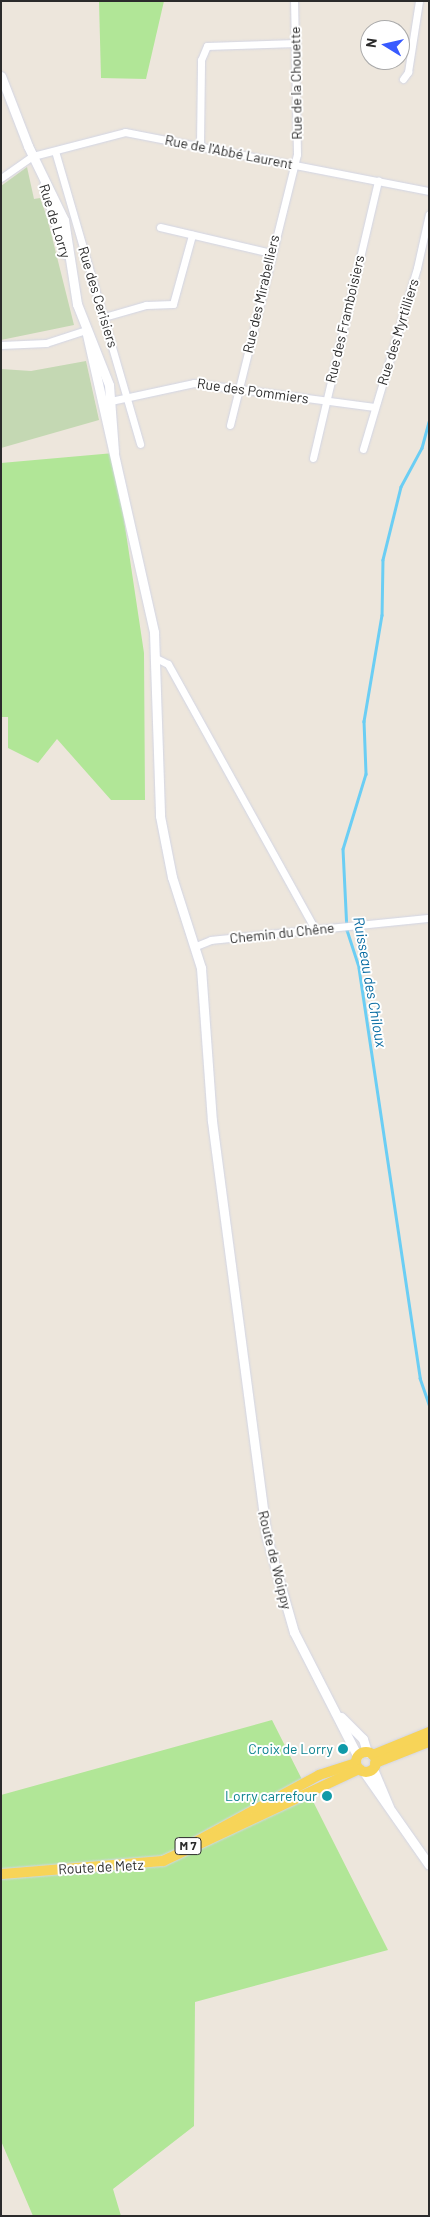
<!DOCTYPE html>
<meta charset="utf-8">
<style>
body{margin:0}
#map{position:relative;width:430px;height:2217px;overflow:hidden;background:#ede6dc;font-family:Barlow,sans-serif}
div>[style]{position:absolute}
.green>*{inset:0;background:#b1e697}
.cemetery>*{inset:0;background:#c4d8b3}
.stream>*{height:2.5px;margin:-1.25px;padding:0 1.25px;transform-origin:1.25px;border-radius:1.25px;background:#6bcef4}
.roads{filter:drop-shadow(0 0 1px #d2d5e4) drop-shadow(0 0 1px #d2d5e4)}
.minor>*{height:7px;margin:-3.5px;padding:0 3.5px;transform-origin:3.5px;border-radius:3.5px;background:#fff}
.tertiary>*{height:9px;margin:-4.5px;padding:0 4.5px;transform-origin:4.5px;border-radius:4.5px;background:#fff}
.primary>*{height:10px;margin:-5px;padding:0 5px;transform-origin:5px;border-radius:5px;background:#f7d458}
.primary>.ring{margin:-5px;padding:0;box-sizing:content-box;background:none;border:10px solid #f7d458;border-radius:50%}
.dots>*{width:14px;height:14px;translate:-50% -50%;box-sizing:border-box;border:2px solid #fff;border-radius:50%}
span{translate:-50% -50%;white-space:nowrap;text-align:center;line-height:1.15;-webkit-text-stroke:4px #fff;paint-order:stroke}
.shield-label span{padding:1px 4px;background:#fff;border:1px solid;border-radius:4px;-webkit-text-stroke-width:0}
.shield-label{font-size:12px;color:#2b2b2b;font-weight:700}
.street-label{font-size:14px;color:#2b2b2b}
.culture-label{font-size:14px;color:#0d838f}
.right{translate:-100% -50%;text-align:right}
.water-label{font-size:15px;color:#076ba2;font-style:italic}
.frame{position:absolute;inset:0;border:2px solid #2b2b2b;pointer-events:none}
.north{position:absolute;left:360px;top:20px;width:50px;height:50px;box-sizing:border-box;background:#fff;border:1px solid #aaa;border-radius:50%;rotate:279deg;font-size:14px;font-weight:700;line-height:20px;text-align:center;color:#2b2b2b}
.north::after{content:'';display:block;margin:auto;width:18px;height:22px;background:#385aff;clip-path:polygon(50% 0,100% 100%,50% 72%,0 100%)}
</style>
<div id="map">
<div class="green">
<div style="clip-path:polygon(99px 1px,164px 1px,146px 79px,101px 78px)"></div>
<div style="clip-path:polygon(114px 453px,144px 653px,145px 800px,111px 800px,57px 739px,38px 763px,8px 748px,8px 717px,1px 717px,1px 463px)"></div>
<div style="clip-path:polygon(272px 1720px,388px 1950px,195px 2002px,194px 2126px,113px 2189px,121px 2216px,33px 2216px,1px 2141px,1px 1795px)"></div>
</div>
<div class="cemetery">
<div style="clip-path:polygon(27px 167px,34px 199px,40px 198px,47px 217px,74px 325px,1px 340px,1px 186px)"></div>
<div style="clip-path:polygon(86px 361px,99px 420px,1px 448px,1px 369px,31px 371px)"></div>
</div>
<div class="stream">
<div style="left:429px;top:422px;width:27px;rotate:105deg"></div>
<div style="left:422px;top:448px;width:44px;rotate:118.3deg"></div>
<div style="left:401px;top:487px;width:75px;rotate:103.9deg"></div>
<div style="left:383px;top:560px;width:55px;rotate:91deg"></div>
<div style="left:382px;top:615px;width:108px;rotate:99.6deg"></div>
<div style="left:364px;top:721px;width:53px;rotate:87.8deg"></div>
<div style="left:366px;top:774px;width:78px;rotate:107deg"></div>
<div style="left:343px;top:849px;width:81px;rotate:87.2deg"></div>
<div style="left:347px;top:930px;width:40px;rotate:72deg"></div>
<div style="left:359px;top:968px;width:415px;rotate:81.5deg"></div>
<div style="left:420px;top:1378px;width:28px;rotate:71deg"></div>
</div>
<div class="roads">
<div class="minor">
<div style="left:403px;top:79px;width:9px;rotate:-54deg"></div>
<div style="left:408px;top:72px;width:72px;rotate:-81.2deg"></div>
<div style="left:200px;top:146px;width:86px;rotate:-89.3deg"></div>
<div style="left:201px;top:60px;width:15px;rotate:-67deg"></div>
<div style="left:207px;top:46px;width:89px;rotate:-1.9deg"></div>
<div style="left:55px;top:151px;width:305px;rotate:73.8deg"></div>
<div style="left:1px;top:178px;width:39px;rotate:-35deg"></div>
<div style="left:33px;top:156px;width:95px;rotate:-14.6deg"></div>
<div style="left:125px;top:132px;width:310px;rotate:11deg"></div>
<div style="left:160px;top:227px;width:114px;rotate:13.2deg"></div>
<div style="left:104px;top:317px;width:44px;rotate:-15.9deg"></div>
<div style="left:146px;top:305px;width:27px;rotate:-2deg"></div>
<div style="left:173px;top:304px;width:72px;rotate:-74.6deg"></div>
<div style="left:1px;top:345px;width:45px;rotate:-2.5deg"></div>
<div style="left:46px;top:343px;width:42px;rotate:-18deg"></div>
<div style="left:106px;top:402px;width:90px;rotate:-12.2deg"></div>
<div style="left:194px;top:383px;width:182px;rotate:7.6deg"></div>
<div style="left:230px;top:425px;width:279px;rotate:-76.1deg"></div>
<div style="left:297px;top:154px;width:153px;rotate:-91.1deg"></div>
<div style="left:363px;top:449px;width:189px;rotate:-73.4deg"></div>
<div style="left:417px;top:268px;width:55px;rotate:-77.5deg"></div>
<div style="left:313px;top:458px;width:285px;rotate:-76.8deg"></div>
<div style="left:156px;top:658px;width:13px;rotate:27deg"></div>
<div style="left:168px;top:664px;width:303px;rotate:61deg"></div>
<div style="left:196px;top:946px;width:16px;rotate:-22deg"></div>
<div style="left:211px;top:940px;width:219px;rotate:-5.8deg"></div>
</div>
<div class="tertiary">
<div style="left:1px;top:76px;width:75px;rotate:68.9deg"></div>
<div style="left:28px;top:146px;width:82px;rotate:64.1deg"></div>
<div style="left:64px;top:220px;width:85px;rotate:81.2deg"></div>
<div style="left:77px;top:304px;width:87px;rotate:68.4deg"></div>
<div style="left:109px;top:385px;width:67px;rotate:85.7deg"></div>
<div style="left:44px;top:185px;width:72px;rotate:73.1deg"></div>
<div style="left:86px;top:330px;width:310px;rotate:77.3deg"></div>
<div style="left:154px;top:632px;width:184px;rotate:88.1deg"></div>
<div style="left:160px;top:816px;width:62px;rotate:78.9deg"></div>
<div style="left:172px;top:877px;width:96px;rotate:72.3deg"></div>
<div style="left:201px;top:968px;width:153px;rotate:85.9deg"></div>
<div style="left:212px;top:1121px;width:421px;rotate:82.5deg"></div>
<div style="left:267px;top:1538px;width:98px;rotate:74deg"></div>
<div style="left:294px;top:1632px;width:140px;rotate:62.9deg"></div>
<div style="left:341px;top:1717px;width:31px;rotate:45deg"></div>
<div style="left:363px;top:1739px;width:14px;rotate:73deg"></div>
<div style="left:373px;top:1769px;width:41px;rotate:67.2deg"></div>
<div style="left:364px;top:1772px;width:113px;rotate:55deg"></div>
</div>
<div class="primary">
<div class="ring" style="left:356px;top:1752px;width:10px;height:10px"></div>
<div style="left:373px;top:1755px;width:61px;rotate:-22.3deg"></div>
<div style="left:375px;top:1763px;width:58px;rotate:-21.3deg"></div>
<div style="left:192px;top:1844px;width:145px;rotate:-28.5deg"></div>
<div style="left:319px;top:1775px;width:39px;rotate:-18deg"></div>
<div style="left:1px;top:1874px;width:163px;rotate:-4.6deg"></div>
<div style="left:163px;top:1861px;width:217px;rotate:-25.1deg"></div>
</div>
</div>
<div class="dots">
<div style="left:343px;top:1749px;background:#0f9aa8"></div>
<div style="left:327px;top:1796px;background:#0f9aa8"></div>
</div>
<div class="shield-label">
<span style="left:188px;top:1846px">M 7</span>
</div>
<div class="street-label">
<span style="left:296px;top:83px;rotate:-91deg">Rue de la Chouette</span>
<span style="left:229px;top:152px;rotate:11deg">Rue de l'Abbé Laurent</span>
<span style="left:55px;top:221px;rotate:73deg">Rue de Lorry</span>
<span style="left:261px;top:294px;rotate:-77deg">Rue des Mirabelliers</span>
<span style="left:98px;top:297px;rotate:73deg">Rue des Cerisiers</span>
<span style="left:345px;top:319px;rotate:-77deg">Rue des Framboisiers</span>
<span style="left:398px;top:332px;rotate:-73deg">Rue des Myrtilliers</span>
<span style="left:253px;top:391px;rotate:8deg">Rue des Pommiers</span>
<span style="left:282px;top:933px;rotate:-6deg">Chemin du Chêne</span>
<span style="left:275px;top:1560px;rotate:76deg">Route de Woippy</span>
<span style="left:101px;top:1867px;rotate:-3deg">Route de Metz</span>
</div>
<div class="culture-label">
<span class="right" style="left:333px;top:1749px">Croix de Lorry</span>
<span class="right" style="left:317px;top:1796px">Lorry carrefour</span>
</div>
<div class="water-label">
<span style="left:370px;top:982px;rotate:80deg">Ruisseau des Chiloux</span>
</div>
<div class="frame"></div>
<div class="north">N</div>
</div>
